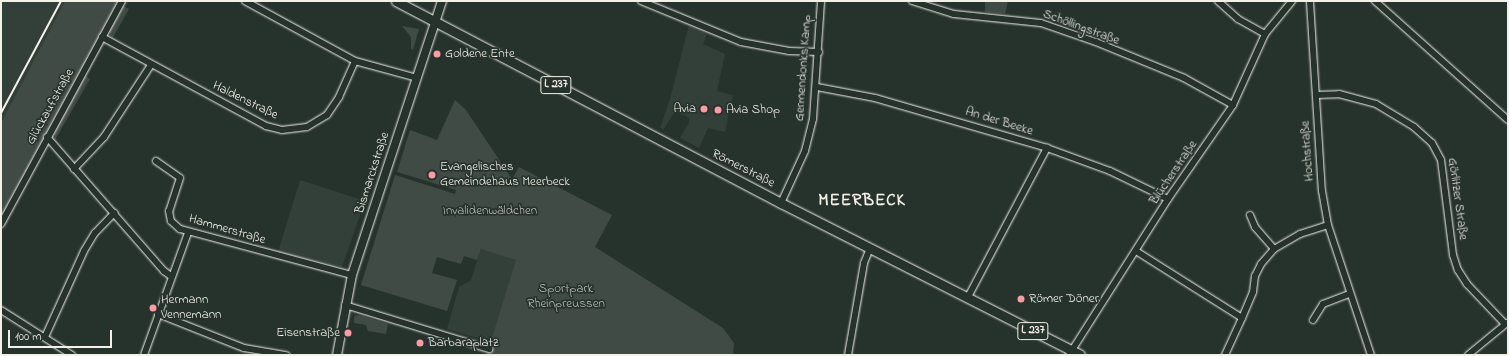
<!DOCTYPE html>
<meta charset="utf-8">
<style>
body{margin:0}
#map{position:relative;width:1509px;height:356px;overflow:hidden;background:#26332d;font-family:"Indie Flower",sans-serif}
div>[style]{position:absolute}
.built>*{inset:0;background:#333f39}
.green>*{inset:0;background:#414b45}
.roads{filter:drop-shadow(0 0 1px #f4f1e8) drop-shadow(0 0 1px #f4f1e8)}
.minor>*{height:6px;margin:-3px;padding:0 3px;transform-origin:3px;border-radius:3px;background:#26332d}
.secondary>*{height:8px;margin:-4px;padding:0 4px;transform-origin:4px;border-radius:4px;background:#26332d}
.primary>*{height:9px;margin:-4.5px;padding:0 4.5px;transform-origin:4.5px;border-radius:4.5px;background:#26332d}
.rail>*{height:2px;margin:-1px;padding:0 1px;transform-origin:1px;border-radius:1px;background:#f4f1e8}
.dots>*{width:11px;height:11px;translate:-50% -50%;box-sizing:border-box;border:2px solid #26332d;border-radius:50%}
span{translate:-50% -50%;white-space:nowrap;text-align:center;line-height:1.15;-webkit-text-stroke:3.5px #26332d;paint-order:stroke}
.shield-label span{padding:1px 3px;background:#26332d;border:1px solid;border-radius:3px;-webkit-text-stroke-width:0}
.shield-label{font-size:12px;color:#f4f1e8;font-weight:700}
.street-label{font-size:13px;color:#f4f1e8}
.poi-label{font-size:13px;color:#f4f1e8}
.left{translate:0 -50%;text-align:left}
.right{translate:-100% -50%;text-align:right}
.park-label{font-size:13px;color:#bebfb7}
.district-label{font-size:17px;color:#f4f1e8;font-weight:700;letter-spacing:1px}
.frame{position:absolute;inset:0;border:2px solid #f4f1e8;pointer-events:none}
.scale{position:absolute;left:8px;top:330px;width:104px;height:18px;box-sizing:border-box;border:2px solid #f4f1e8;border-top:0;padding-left:5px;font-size:12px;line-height:14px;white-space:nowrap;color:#f4f1e8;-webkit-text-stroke:3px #26332d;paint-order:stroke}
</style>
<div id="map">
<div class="built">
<div style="clip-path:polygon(1px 1px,65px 1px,1px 123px)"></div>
<div style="clip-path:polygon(689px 25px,707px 34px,703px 44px,725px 54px,717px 91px,733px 95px,725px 132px,708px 128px,699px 148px,680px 138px,689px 123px,689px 118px,675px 111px,663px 130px,660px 128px,670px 99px)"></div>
<div style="clip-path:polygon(300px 180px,365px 201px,342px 267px,278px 252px)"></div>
<div style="clip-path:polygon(481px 248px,517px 260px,491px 342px,447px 329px,459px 287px,471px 280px)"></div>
</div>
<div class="green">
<div style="clip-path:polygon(65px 1px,119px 1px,1px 217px,1px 123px)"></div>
<div style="clip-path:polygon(985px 1px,1008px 1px,1005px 14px,985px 12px)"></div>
<div style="clip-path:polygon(123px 6px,129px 9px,112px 39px,109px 31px)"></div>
<div style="clip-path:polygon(402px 26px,419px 29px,413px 50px,411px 49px,411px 37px)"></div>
<div style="clip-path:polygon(85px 75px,90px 79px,55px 140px,55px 130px)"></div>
<div style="clip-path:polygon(455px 100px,466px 110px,512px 179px,519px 167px,612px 215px,595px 247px,723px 328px,734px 343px,733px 355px,487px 354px,516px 260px,481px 249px,477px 260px,464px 256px,461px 264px,437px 257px,432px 273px,457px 280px,447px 311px,361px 285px,395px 175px,455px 194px,456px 190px,397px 172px,410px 130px,437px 140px)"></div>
<div style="clip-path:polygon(359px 315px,388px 324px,386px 334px,368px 331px,366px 325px,354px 323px,354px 316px)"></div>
</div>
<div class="roads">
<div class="minor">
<div style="left:245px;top:1px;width:125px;rotate:28.6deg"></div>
<div style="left:355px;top:61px;width:64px;rotate:15.3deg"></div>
<div style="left:641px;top:1px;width:108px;rotate:22.3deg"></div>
<div style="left:741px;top:42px;width:49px;rotate:10.6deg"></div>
<div style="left:789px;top:51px;width:30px;rotate:2deg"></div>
<div style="left:912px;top:1px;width:44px;rotate:17.2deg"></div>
<div style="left:954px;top:14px;width:87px;rotate:5.9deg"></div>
<div style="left:1041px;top:23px;width:58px;rotate:19.1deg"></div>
<div style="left:1096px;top:42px;width:95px;rotate:22.2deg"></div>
<div style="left:1184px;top:78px;width:56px;rotate:28.9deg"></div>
<div style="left:1218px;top:1px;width:27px;rotate:42deg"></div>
<div style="left:1238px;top:19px;width:31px;rotate:29deg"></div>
<div style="left:1375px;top:1px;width:178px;rotate:41.8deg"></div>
<div style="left:1310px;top:2px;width:189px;rotate:86.4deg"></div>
<div style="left:1322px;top:191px;width:35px;rotate:80deg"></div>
<div style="left:1328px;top:225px;width:137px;rotate:71.7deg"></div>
<div style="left:102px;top:37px;width:187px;rotate:28.5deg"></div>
<div style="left:266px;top:126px;width:16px;rotate:14deg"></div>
<div style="left:282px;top:130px;width:25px;rotate:-7deg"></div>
<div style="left:307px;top:127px;width:23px;rotate:-31deg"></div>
<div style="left:327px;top:115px;width:22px;rotate:-56deg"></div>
<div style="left:339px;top:97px;width:39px;rotate:-66deg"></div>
<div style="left:817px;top:87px;width:59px;rotate:10.7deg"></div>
<div style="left:875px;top:98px;width:179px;rotate:16.2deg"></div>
<div style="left:1047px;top:148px;width:67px;rotate:20.1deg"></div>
<div style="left:1110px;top:171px;width:64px;rotate:25.8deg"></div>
<div style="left:1316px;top:95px;width:23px;rotate:-2deg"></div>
<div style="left:1339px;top:94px;width:38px;rotate:15deg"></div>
<div style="left:1376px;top:104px;width:44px;rotate:31.2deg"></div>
<div style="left:1414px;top:127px;width:24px;rotate:42deg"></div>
<div style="left:1432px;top:143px;width:19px;rotate:62deg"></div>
<div style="left:1441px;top:160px;width:96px;rotate:82.8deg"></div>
<div style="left:1453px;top:255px;width:16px;rotate:72deg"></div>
<div style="left:1458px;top:270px;width:17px;rotate:57deg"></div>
<div style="left:1467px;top:284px;width:55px;rotate:46.5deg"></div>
<div style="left:47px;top:137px;width:178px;rotate:48.9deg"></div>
<div style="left:164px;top:271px;width:9px;rotate:36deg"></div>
<div style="left:156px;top:161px;width:29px;rotate:35deg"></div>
<div style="left:180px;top:178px;width:35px;rotate:108deg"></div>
<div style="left:169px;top:211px;width:10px;rotate:79deg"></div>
<div style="left:171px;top:221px;width:12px;rotate:42deg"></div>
<div style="left:180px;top:229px;width:178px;rotate:15deg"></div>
<div style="left:74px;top:169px;width:44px;rotate:-46.8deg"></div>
<div style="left:104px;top:137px;width:86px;rotate:-56.9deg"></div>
<div style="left:781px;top:203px;width:57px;rotate:-65.2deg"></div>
<div style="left:805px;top:151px;width:33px;rotate:-76deg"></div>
<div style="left:813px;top:119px;width:118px;rotate:-86.1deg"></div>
<div style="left:1250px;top:215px;width:13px;rotate:67deg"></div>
<div style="left:1255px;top:227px;width:29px;rotate:49deg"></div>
<div style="left:1px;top:224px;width:254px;rotate:-61.5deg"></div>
<div style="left:1136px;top:251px;width:125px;rotate:32.3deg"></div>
<div style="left:1242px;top:318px;width:28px;rotate:-67deg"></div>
<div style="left:1253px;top:292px;width:16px;rotate:-83deg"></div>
<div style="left:1255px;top:276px;width:13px;rotate:-63deg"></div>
<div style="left:1261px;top:264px;width:20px;rotate:-49deg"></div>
<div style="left:1274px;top:249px;width:30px;rotate:-30deg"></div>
<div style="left:1300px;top:234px;width:29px;rotate:-18deg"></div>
<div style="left:968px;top:297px;width:169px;rotate:-62.1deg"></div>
<div style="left:345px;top:305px;width:151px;rotate:17deg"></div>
<div style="left:1px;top:310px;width:84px;rotate:32.4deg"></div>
<div style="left:158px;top:314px;width:92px;rotate:21.6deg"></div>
<div style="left:244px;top:348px;width:43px;rotate:9.5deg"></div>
<div style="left:1313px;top:320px;width:19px;rotate:-58deg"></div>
<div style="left:1323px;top:304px;width:28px;rotate:-21deg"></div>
<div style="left:45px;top:337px;width:94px;rotate:-65.6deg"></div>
<div style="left:84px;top:251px;width:21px;rotate:-59deg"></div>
<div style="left:95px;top:233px;width:28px;rotate:-46deg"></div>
<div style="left:144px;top:355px;width:130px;rotate:-70.2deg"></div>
<div style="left:848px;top:355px;width:93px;rotate:-80.1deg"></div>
<div style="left:864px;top:263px;width:16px;rotate:-68deg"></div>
<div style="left:1069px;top:355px;width:185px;rotate:-57.6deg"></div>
<div style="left:1168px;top:199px;width:114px;rotate:-55.3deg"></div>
<div style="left:1233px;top:105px;width:78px;rotate:-65.7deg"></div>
<div style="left:1265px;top:34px;width:43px;rotate:-50.7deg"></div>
<div style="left:1225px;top:355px;width:41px;rotate:-65.3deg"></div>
<div style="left:1468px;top:355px;width:50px;rotate:-39.4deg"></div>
</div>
<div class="secondary">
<div style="left:337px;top:355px;width:81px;rotate:-79.4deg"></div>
<div style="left:352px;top:275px;width:288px;rotate:-71.8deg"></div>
</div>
<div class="primary">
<div style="left:396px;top:1px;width:435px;rotate:27.7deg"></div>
<div style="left:781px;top:203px;width:335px;rotate:26.9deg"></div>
</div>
</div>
<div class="rail">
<div style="left:1px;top:113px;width:127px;rotate:-61.8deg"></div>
</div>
<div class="dots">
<div style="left:437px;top:54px;background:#ff9aa2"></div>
<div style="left:704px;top:109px;background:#ff9aa2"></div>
<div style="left:718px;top:110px;background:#ff9aa2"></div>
<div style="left:432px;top:175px;background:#ff9aa2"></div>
<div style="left:1021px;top:299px;background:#ff9aa2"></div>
<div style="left:153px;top:308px;background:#ff9aa2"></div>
<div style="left:348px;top:333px;background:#ff9aa2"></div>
<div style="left:420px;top:343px;background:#ff9aa2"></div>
</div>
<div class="shield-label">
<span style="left:556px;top:85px">L 237</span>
<span style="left:1033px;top:331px">L 237</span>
</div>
<div class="street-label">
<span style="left:1081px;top:28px;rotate:20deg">Schöllingstraße</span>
<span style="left:804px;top:68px;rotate:-86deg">Germendonks Kamp</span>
<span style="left:245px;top:101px;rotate:26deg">Haldenstraße</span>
<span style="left:51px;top:107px;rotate:-61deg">Glückaufstraße</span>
<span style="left:999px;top:122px;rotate:17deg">An der Beeke</span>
<span style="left:1308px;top:151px;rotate:-94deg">Hochstraße</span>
<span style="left:743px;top:169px;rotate:27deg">Römerstraße</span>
<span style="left:373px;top:173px;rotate:-72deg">Bismarckstraße</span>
<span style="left:1174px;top:173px;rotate:-56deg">Blücherstraße</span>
<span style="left:1457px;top:199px;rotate:82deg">Görlitzer Straße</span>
<span style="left:227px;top:230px;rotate:16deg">Hammerstraße</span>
</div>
<div class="poi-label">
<span class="left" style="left:445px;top:54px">Goldene Ente</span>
<span class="right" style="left:696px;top:109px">Avia</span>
<span class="left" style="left:726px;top:110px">Avia Shop</span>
<span class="left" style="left:440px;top:175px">Evangelisches<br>Gemeindehaus Meerbeck</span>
<span class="left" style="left:1029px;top:299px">Römer Döner</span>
<span class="left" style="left:161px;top:308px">Hermann<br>Vennemann</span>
<span class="right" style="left:340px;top:333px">Eisenstraße</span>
<span class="left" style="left:428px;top:343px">Barbaraplatz</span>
</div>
<div class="park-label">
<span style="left:490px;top:211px">Invalidenwäldchen</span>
<span style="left:566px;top:297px">Sportpark<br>Rheinpreussen</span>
</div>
<div class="district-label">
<span style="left:862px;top:201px">MEERBECK</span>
</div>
<div class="frame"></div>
<div class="scale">100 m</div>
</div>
